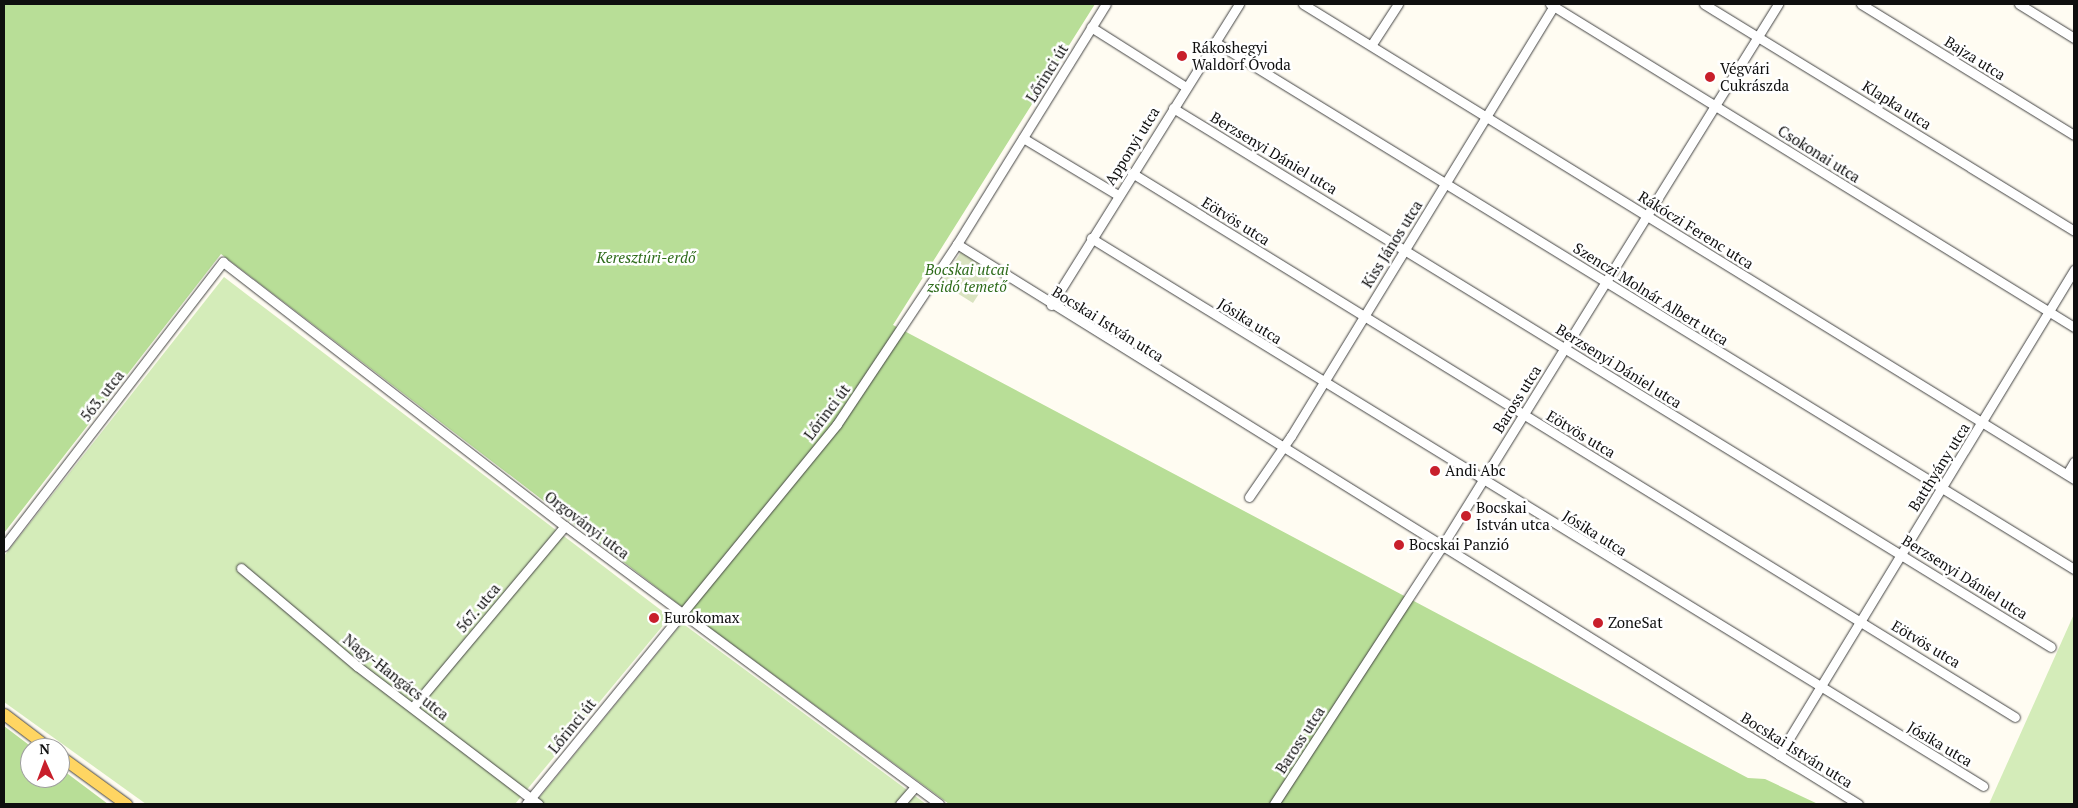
<!DOCTYPE html>
<meta charset="utf-8">
<style>
body{margin:0}
#map{position:relative;width:2078px;height:808px;overflow:hidden;background:#fffcf2;font-family:"PT Serif",serif}
div>[style]{position:absolute}
.green>*{inset:0;background:#d4ecb9}
.forest>*{inset:0;background:#b8de97}
.cemetery>*{inset:0;background:#d9e3c0}
.roads{filter:drop-shadow(0 0 1px #424242) drop-shadow(0 0 1px #424242)}
.minor>*{height:9px;margin:-4.5px;padding:0 4.5px;transform-origin:4.5px;border-radius:4.5px;background:#fff}
.major>*{height:11px;margin:-5.5px;padding:0 5.5px;transform-origin:5.5px;border-radius:5.5px;background:#ffd562}
.dots>*{width:14px;height:14px;translate:-50% -50%;box-sizing:border-box;border:2px solid #fff;border-radius:50%}
span{translate:-50% -50%;white-space:nowrap;text-align:center;line-height:1.15;-webkit-text-stroke:5px #fff;paint-order:stroke}
.poi-label{font-size:15px;color:#0f0f0f}
.left{translate:0 -50%;text-align:left}
.street-label{font-size:15px;color:#0f0f0f}
.park-label{font-size:15px;color:#2e6c1b;font-style:italic}
.frame{position:absolute;inset:0;border:5px solid #0f0f0f;pointer-events:none}
.north{position:absolute;left:20px;top:738px;width:50px;height:50px;box-sizing:border-box;background:#fff;border:1px solid #9f9f9f;border-radius:50%;rotate:358deg;font-size:14px;font-weight:700;line-height:20px;text-align:center;color:#0f0f0f}
.north::after{content:'';display:block;margin:auto;width:18px;height:22px;background:#c81f2b;clip-path:polygon(50% 0,100% 100%,50% 72%,0 100%)}
</style>
<div id="map">
<div class="green">
<div style="clip-path:polygon(224px 277px,670px 617px,515px 804px,146px 804px,4px 702px,4px 556px)"></div>
<div style="clip-path:polygon(2074px 614px,2074px 804px,1989px 804px)"></div>
<div style="clip-path:polygon(682px 623px,926px 804px,534px 804px)"></div>
</div>
<div class="forest">
<div style="clip-path:polygon(4px 4px,1095px 4px,893px 325px,1748px 778px,1765px 779px,1818px 804px,949px 804px,698px 619px,221px 254px,4px 533px)"></div>
<div style="clip-path:polygon(4px 726px,33px 748px,30px 748px,30px 778px,60px 778px,60px 768px,108px 804px,4px 804px)"></div>
</div>
<div class="cemetery">
<div style="clip-path:polygon(961px 252px,993px 272px,973px 303px,941px 283px)"></div>
</div>
<div class="roads">
<div class="minor">
<div style="left:1303px;top:4px;width:906px;rotate:31.64deg"></div>
<div style="left:1550px;top:4px;width:616px;rotate:31.65deg"></div>
<div style="left:1704px;top:4px;width:434px;rotate:31.5deg"></div>
<div style="left:1861px;top:4px;width:250px;rotate:31.6deg"></div>
<div style="left:2019px;top:4px;width:65px;rotate:31.7deg"></div>
<div style="left:1091px;top:27px;width:112px;rotate:32.3deg"></div>
<div style="left:1215px;top:42px;width:1008px;rotate:31.53deg"></div>
<div style="left:1372px;top:44px;width:48px;rotate:-57deg"></div>
<div style="left:1173px;top:108px;width:1030px;rotate:31.55deg"></div>
<div style="left:1023px;top:138px;width:111px;rotate:31deg"></div>
<div style="left:1132px;top:173px;width:1037px;rotate:31.64deg"></div>
<div style="left:1091px;top:238px;width:1047px;rotate:31.56deg"></div>
<div style="left:957px;top:244px;width:1061px;rotate:31.86deg"></div>
<div style="left:1051px;top:305px;width:355px;rotate:-58deg"></div>
<div style="left:2067px;top:474px;width:14px;rotate:-60deg"></div>
<div style="left:1249px;top:497px;width:74px;rotate:-55.5deg"></div>
<div style="left:1291px;top:436px;width:506px;rotate:-58.57deg"></div>
<div style="left:4px;top:546px;width:359px;rotate:-52.4deg"></div>
<div style="left:223px;top:262px;width:432px;rotate:37.7deg"></div>
<div style="left:565px;top:526px;width:466px;rotate:36.6deg"></div>
<div style="left:241px;top:568px;width:152px;rotate:40.2deg"></div>
<div style="left:357px;top:666px;width:228px;rotate:37.3deg"></div>
<div style="left:413px;top:707px;width:236px;rotate:-50deg"></div>
<div style="left:1779px;top:755px;width:568px;rotate:-58.69deg"></div>
<div style="left:526px;top:804px;width:491px;rotate:-50.7deg"></div>
<div style="left:837px;top:424px;width:216px;rotate:-56.3deg"></div>
<div style="left:957px;top:244px;width:282px;rotate:-58.2deg"></div>
<div style="left:900px;top:804px;width:23px;rotate:-49deg"></div>
<div style="left:1274px;top:804px;width:308px;rotate:-56.9deg"></div>
<div style="left:1442px;top:546px;width:638px;rotate:-58.2deg"></div>
</div>
<div class="major">
<div style="left:4px;top:714px;width:56px;rotate:37.1deg"></div>
<div style="left:60px;top:756px;width:82px;rotate:36deg"></div>
</div>
</div>
<div class="dots">
<div style="left:1182px;top:56px;background:#c81f2b"></div>
<div style="left:1710px;top:77px;background:#c81f2b"></div>
<div style="left:1435px;top:471px;background:#c81f2b"></div>
<div style="left:1466px;top:516px;background:#c81f2b"></div>
<div style="left:1399px;top:545px;background:#c81f2b"></div>
<div style="left:654px;top:618px;background:#c81f2b"></div>
<div style="left:1598px;top:623px;background:#c81f2b"></div>
</div>
<div class="poi-label">
<span class="left" style="left:1192px;top:56px">Rákoshegyi<br>Waldorf Óvoda</span>
<span class="left" style="left:1720px;top:77px">Végvári<br>Cukrászda</span>
<span class="left" style="left:1445px;top:471px">Andi Abc</span>
<span class="left" style="left:1476px;top:516px">Bocskai<br>István utca</span>
<span class="left" style="left:1409px;top:545px">Bocskai Panzió</span>
<span class="left" style="left:664px;top:618px">Eurokomax</span>
<span class="left" style="left:1608px;top:623px">ZoneSat</span>
</div>
<div class="street-label">
<span style="left:1975px;top:58px;rotate:32deg">Bajza utca</span>
<span style="left:1047px;top:73px;rotate:-58deg">Lőrinci út</span>
<span style="left:1897px;top:105px;rotate:32deg">Klapka utca</span>
<span style="left:1132px;top:146px;rotate:-58deg">Apponyi utca</span>
<span style="left:1274px;top:153px;rotate:31deg">Berzsenyi Dániel utca</span>
<span style="left:1819px;top:154px;rotate:32deg">Csokonai utca</span>
<span style="left:1236px;top:221px;rotate:32deg">Eötvös utca</span>
<span style="left:1696px;top:230px;rotate:32deg">Rákóczi Ferenc utca</span>
<span style="left:1392px;top:244px;rotate:-58deg">Kiss János utca</span>
<span style="left:1651px;top:294px;rotate:32deg">Szenczi Molnár Albert utca</span>
<span style="left:1250px;top:321px;rotate:32deg">Jósika utca</span>
<span style="left:1108px;top:324px;rotate:32deg">Bocskai István utca</span>
<span style="left:1619px;top:366px;rotate:32deg">Berzsenyi Dániel utca</span>
<span style="left:102px;top:396px;rotate:-52deg">563. utca</span>
<span style="left:1517px;top:399px;rotate:-58deg">Baross utca</span>
<span style="left:827px;top:412px;rotate:-53deg">Lőrinci út</span>
<span style="left:1581px;top:434px;rotate:31deg">Eötvös utca</span>
<span style="left:1939px;top:467px;rotate:-58deg">Batthyány utca</span>
<span style="left:587px;top:525px;rotate:37deg">Orgoványi utca</span>
<span style="left:1595px;top:533px;rotate:32deg">Jósika utca</span>
<span style="left:1965px;top:577px;rotate:32deg">Berzsenyi Dániel utca</span>
<span style="left:478px;top:608px;rotate:-50deg">567. utca</span>
<span style="left:1926px;top:644px;rotate:31deg">Eötvös utca</span>
<span style="left:396px;top:677px;rotate:38deg">Nagy-Hangács utca</span>
<span style="left:572px;top:726px;rotate:-51deg">Lőrinci út</span>
<span style="left:1300px;top:740px;rotate:-57deg">Baross utca</span>
<span style="left:1940px;top:744px;rotate:31deg">Jósika utca</span>
<span style="left:1797px;top:750px;rotate:32deg">Bocskai István utca</span>
</div>
<div class="park-label">
<span style="left:646px;top:258px">Keresztúri-erdő</span>
<span style="left:967px;top:278px">Bocskai utcai<br>zsidó temető</span>
</div>
<div class="frame"></div>
<div class="north">N</div>
</div>
